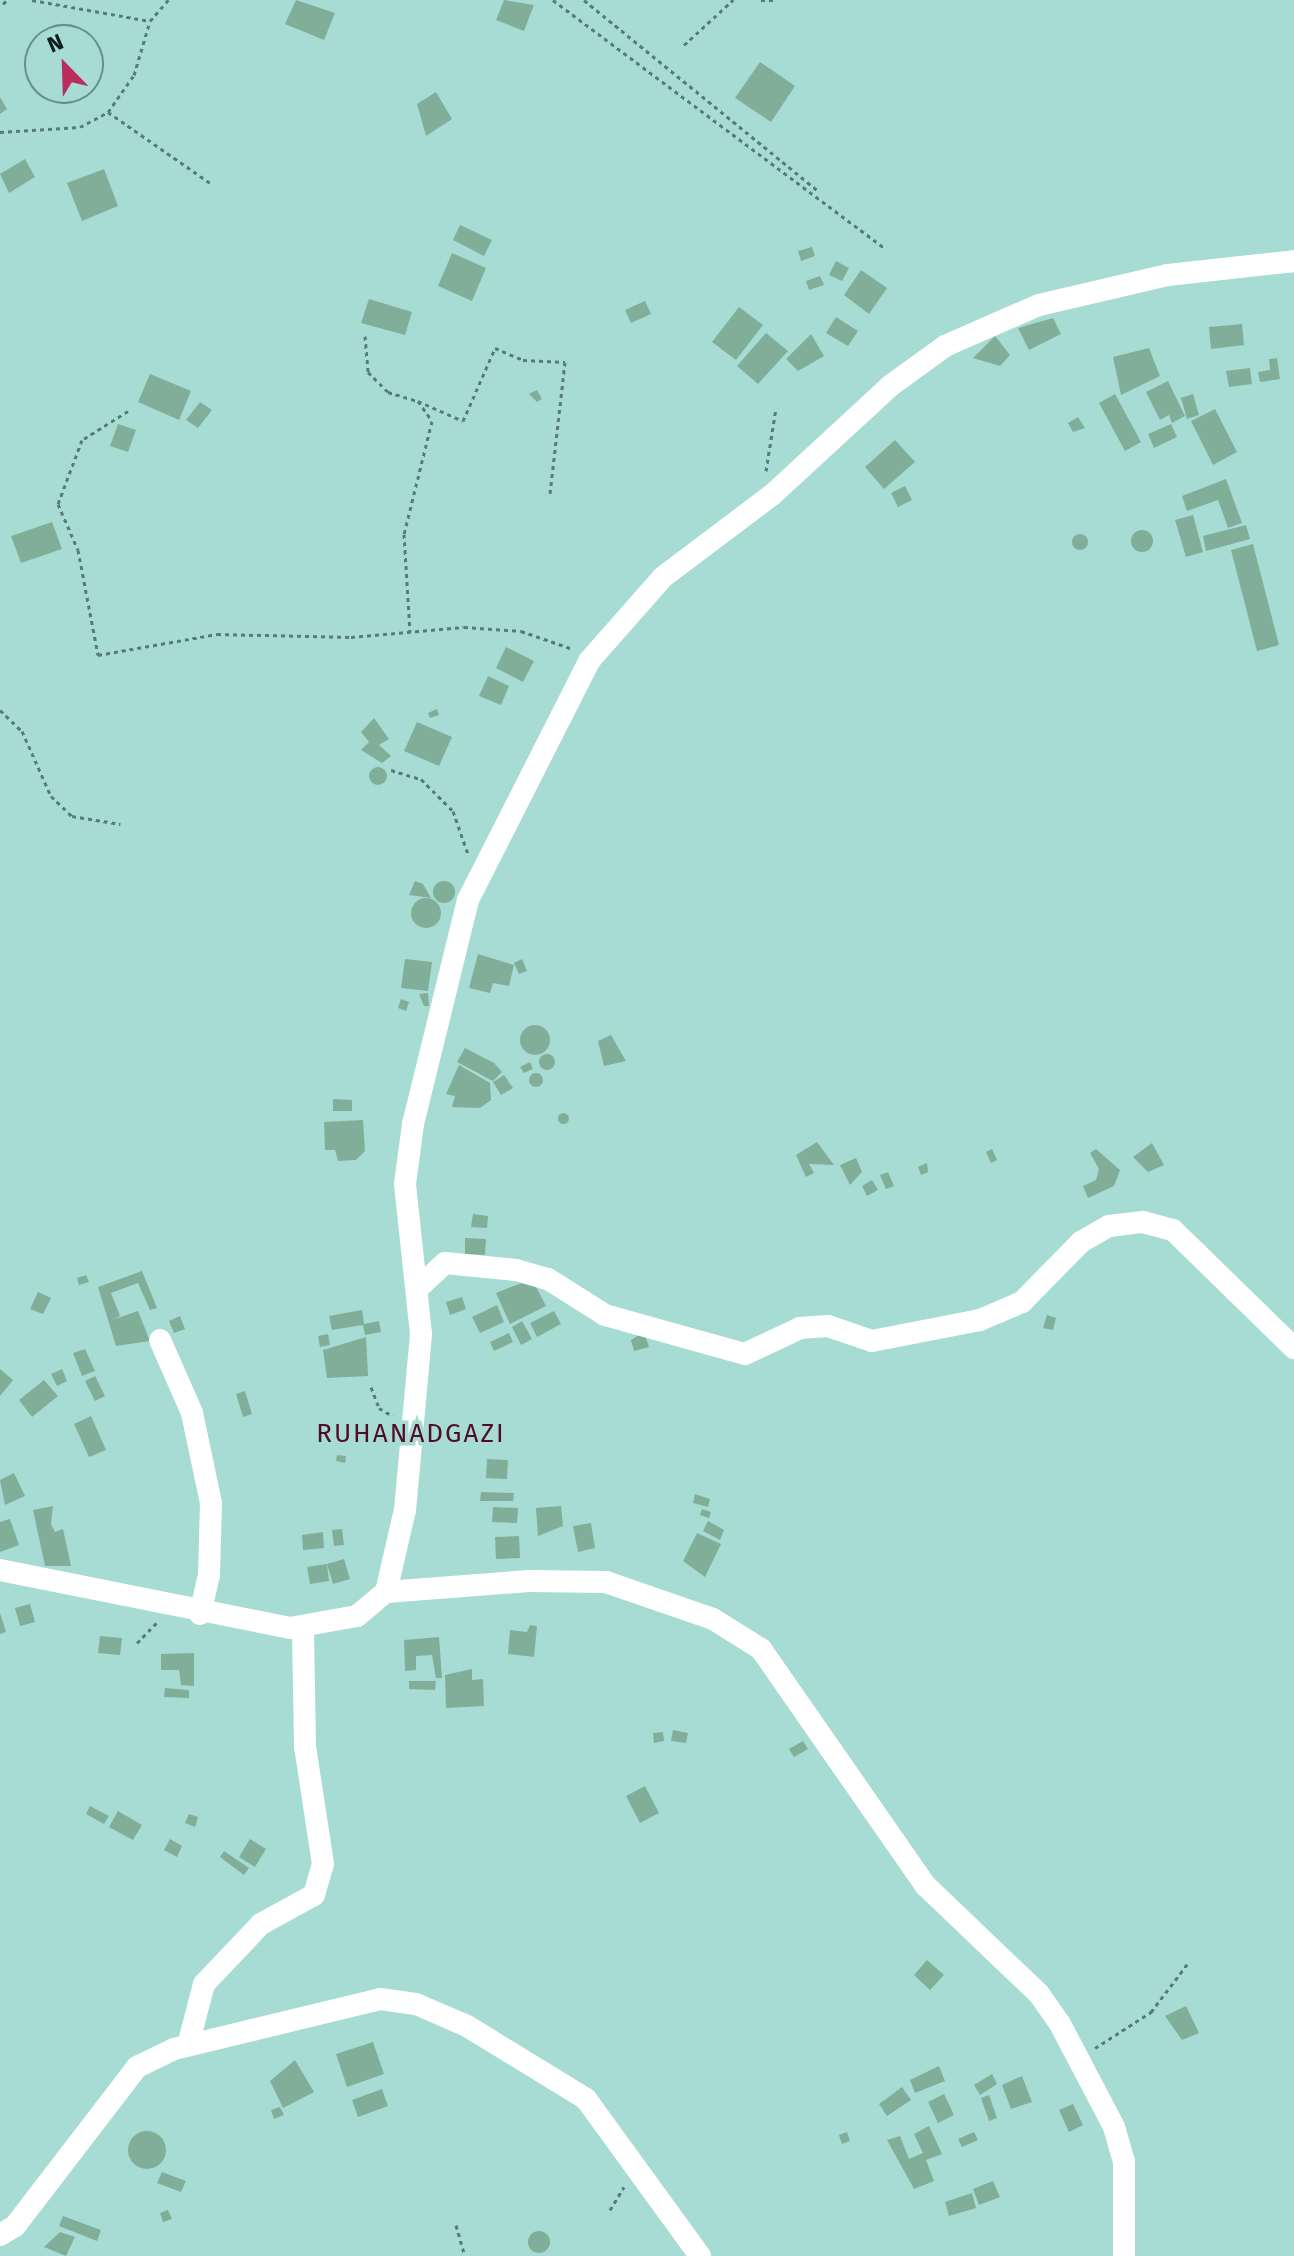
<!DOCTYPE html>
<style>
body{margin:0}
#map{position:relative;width:1294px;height:2256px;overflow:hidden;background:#a7dcd4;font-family:"Fira Sans",sans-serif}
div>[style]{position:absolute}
.building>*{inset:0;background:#81ae99}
.round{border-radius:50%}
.path>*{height:3px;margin-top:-1.5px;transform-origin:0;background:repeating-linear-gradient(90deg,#577c77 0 4px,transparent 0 8px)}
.minor>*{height:22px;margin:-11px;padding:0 11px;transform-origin:11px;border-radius:11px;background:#fff}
span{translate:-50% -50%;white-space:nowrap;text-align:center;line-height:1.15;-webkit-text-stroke:7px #a7dcd4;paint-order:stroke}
.quarter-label{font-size:26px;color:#500c24;letter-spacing:2px}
.north{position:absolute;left:24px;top:24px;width:80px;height:80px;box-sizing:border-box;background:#a7dcd4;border:2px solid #68908a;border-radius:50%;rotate:337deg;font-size:22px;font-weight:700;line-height:32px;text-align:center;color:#091f1c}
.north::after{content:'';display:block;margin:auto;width:28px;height:36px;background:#bb2d5e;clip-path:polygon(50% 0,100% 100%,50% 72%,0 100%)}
</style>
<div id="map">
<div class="building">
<div style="clip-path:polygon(296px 0,335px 13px,324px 40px,285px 24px)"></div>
<div style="clip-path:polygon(504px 0,534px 5px,524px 31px,496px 20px)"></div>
<div style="clip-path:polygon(760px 62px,795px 86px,771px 122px,735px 98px)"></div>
<div style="clip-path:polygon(436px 92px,452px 119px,426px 136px,417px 104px)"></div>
<div style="clip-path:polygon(0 97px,7px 109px,0 114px)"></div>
<div style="clip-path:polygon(25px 159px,35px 177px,9px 193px,0 174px)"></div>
<div style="clip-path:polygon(104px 169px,118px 206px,82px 221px,67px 183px)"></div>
<div style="clip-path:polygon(460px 225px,492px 240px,484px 256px,453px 240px)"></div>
<div style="clip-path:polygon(812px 247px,815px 256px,801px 261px,798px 251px)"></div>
<div style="clip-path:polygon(452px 253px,486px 268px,472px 301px,438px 286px)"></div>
<div style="clip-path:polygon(836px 261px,849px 268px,842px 281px,829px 275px)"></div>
<div style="clip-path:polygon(861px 270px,887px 288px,869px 314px,844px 295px)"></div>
<div style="clip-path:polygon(820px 276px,824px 285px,809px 290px,806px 281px)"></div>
<div style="clip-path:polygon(369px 299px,412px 312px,405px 335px,361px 323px)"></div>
<div style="clip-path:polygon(645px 301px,651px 314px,631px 323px,625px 310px)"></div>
<div style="clip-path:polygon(739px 307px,763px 325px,736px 360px,712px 342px)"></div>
<div style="clip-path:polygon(836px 317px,858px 331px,848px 346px,826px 333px)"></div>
<div style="clip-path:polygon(1053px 318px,1061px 334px,1029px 350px,1018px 328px)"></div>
<div style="clip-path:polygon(1242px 324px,1244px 345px,1211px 349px,1209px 327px)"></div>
<div style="clip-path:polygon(766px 333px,788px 351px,758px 384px,737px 366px)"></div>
<div style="clip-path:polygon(811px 334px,824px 356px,798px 371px,786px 359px)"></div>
<div style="clip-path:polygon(995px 336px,1010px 355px,1000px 366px,973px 358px)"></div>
<div style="clip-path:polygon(1149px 348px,1160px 376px,1121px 395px,1113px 357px)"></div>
<div style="clip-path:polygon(1277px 358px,1280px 379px,1260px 382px,1258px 372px,1270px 370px,1269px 359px)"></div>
<div style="clip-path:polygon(1250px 368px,1252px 384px,1229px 387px,1226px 371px)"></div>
<div style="clip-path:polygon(150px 374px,191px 391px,179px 420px,138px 402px)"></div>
<div style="clip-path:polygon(1168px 381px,1185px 416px,1172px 423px,1169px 415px,1160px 420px,1146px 392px)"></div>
<div style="clip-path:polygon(537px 390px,542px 399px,537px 402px,529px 394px)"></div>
<div style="clip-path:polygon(1115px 394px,1141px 442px,1125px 451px,1099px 403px)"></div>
<div style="clip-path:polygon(1193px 394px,1199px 415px,1187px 419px,1181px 398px)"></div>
<div style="clip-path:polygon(200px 402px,212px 410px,198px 428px,186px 420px)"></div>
<div style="clip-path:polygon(1215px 409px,1237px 452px,1213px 465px,1191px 421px)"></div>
<div style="clip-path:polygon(1078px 417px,1085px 428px,1073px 432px,1068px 423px)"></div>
<div style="clip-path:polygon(118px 424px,136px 430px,128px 452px,110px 446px)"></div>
<div style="clip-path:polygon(1171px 424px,1177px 437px,1154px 448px,1148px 434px)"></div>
<div style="clip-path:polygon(895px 440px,915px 462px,884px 489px,865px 467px)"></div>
<div style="clip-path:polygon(1226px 479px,1242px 523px,1228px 528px,1218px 500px,1187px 511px,1182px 496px)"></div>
<div style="clip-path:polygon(905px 486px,912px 500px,898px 507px,891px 493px)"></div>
<div style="clip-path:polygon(1193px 515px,1203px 552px,1186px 557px,1175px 520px)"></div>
<div style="clip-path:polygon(52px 522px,62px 549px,21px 563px,11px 536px)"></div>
<div style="clip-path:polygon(1246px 525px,1250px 539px,1206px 551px,1203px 536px)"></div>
<div class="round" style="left:1131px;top:530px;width:22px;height:22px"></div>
<div class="round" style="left:1072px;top:534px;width:16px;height:16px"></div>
<div style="clip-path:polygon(1253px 544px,1279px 645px,1257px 651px,1231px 550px)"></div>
<div style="clip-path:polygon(506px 647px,534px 661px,523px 682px,496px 668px)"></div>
<div style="clip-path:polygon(488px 676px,509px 686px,501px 705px,479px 696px)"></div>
<div style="clip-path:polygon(437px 709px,439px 715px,430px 718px,428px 713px)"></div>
<div style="clip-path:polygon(374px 718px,389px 739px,379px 745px,391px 756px,382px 763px,361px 750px,369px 742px,361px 732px)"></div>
<div style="clip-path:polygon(417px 722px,452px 737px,439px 766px,404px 751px)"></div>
<div class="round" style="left:369px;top:767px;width:18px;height:18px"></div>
<div class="round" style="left:433px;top:881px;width:22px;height:22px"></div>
<div style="clip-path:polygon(415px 881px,423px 884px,431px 898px,409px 895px)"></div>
<div class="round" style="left:411px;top:898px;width:30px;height:30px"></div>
<div style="clip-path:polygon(478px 954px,514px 965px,509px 986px,493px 983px,490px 993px,469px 988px)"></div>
<div style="clip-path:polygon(405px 959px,432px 962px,428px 991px,401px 988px)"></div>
<div style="clip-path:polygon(522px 959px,527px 971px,519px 974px,514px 963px)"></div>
<div style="clip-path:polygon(428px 993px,429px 1006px,424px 1006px,419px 994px)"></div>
<div style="clip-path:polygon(401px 999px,409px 1002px,406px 1011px,398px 1008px)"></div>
<div class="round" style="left:520px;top:1025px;width:30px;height:30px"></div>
<div style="clip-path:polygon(611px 1035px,626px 1061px,604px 1066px,598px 1041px)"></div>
<div style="clip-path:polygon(465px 1048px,494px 1063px,502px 1072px,493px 1081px,457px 1062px)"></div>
<div class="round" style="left:539px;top:1054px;width:16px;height:16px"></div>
<div style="clip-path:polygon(530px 1062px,533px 1069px,524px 1073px,520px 1067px)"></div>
<div style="clip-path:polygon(459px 1065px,490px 1083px,491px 1100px,480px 1108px,452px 1107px,455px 1096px,446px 1094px)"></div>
<div class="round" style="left:529px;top:1073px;width:14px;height:14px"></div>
<div style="clip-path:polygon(504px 1075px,513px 1088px,501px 1095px,493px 1082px)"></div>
<div style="clip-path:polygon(333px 1099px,352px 1100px,352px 1111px,333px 1111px)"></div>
<div class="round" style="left:557.5px;top:1112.5px;width:11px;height:11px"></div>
<div style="clip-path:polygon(363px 1120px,365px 1151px,356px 1160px,338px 1161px,335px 1150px,325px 1150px,324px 1122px)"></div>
<div style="clip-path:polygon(817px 1142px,834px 1165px,809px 1164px,814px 1173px,806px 1177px,796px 1155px)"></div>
<div style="clip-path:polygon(1152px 1143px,1164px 1165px,1148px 1172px,1133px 1157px)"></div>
<div style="clip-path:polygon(992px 1149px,997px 1160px,991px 1163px,986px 1152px)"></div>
<div style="clip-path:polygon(1096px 1149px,1120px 1170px,1114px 1186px,1088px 1198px,1083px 1186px,1096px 1180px,1099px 1169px,1090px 1153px)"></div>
<div style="clip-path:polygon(856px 1158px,862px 1172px,850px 1185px,840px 1165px)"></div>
<div style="clip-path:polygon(927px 1163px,928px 1172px,921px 1175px,918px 1167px)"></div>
<div style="clip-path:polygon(888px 1172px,894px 1186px,886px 1189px,880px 1175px)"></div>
<div style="clip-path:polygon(872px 1180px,878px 1190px,867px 1196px,862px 1186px)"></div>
<div style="clip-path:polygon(473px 1214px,488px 1216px,487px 1228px,471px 1227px)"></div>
<div style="clip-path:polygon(465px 1238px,486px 1239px,485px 1255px,465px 1254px)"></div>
<div style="clip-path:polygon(142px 1271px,157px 1308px,150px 1310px,138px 1283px,111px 1293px,120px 1316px,112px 1320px,138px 1311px,150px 1341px,116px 1346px,98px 1287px)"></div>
<div style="clip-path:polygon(86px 1275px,89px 1282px,79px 1285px,77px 1278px)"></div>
<div style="clip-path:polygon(532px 1279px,546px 1306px,510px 1324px,496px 1293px)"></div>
<div style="clip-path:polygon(38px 1292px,51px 1298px,43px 1314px,30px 1309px)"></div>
<div style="clip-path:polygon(462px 1297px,466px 1309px,450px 1315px,446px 1302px)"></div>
<div style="clip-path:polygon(497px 1305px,504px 1322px,480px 1333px,472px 1317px)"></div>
<div style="clip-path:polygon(362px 1310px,364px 1324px,379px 1321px,381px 1332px,365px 1335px,363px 1325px,332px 1330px,329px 1316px)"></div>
<div style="clip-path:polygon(554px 1311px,561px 1324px,537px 1337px,530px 1323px)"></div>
<div style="clip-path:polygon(1047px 1315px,1056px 1318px,1053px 1330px,1043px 1328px)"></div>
<div style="clip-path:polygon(180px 1316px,185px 1329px,174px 1333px,169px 1321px)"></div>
<div style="clip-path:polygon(522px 1321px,532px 1339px,521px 1345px,512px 1327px)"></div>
<div style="clip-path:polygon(644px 1332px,649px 1347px,634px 1351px,631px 1340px)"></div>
<div style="clip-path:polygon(509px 1333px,513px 1342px,494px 1351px,490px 1342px)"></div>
<div style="clip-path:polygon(328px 1334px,330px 1345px,320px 1347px,318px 1336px)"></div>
<div style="clip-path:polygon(366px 1337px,368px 1376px,327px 1378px,323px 1350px)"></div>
<div style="clip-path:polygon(85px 1349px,95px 1371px,82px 1376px,73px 1353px)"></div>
<div style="clip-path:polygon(0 1369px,13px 1380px,0 1396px)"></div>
<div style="clip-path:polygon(62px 1369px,67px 1381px,57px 1386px,51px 1374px)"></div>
<div style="clip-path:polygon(95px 1376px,105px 1396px,95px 1401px,85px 1381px)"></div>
<div style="clip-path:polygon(44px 1380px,58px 1396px,32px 1417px,19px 1400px)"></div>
<div style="clip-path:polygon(245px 1391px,252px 1414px,243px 1417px,236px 1394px)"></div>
<div style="clip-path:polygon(91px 1416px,106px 1450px,89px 1457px,74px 1424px)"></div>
<div style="clip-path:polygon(337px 1455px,346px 1456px,345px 1463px,336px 1461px)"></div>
<div style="clip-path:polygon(487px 1459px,508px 1460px,507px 1479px,486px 1478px)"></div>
<div style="clip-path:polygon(14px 1473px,25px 1496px,5px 1505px,0 1480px)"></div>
<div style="clip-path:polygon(481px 1492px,514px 1493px,513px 1501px,480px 1501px)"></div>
<div style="clip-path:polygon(695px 1494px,710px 1499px,708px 1507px,693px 1503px)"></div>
<div style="clip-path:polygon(53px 1506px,51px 1524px,55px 1532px,63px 1529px,71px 1566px,45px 1566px,33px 1510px)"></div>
<div style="clip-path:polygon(561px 1506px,563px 1526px,538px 1536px,536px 1508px)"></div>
<div style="clip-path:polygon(493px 1507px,518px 1508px,517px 1523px,492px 1522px)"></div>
<div style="clip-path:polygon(702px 1509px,711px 1512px,709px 1518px,700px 1515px)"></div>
<div style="clip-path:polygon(10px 1519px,19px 1545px,0 1552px,0 1522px)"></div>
<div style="clip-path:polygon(708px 1521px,724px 1530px,720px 1540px,703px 1531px)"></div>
<div style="clip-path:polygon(591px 1523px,595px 1548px,578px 1552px,573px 1526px)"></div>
<div style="clip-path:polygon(342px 1529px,344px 1545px,334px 1546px,332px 1530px)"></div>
<div style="clip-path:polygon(323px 1532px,324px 1548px,303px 1550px,302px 1535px)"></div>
<div style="clip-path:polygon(697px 1533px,721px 1544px,705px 1577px,683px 1561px)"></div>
<div style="clip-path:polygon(519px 1536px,520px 1558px,496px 1559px,495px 1537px)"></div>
<div style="clip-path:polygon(344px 1559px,350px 1579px,333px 1584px,327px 1564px)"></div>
<div style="clip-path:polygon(327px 1564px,329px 1581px,310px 1584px,307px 1567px)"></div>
<div style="clip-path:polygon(30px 1604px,35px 1622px,20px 1626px,15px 1608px)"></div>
<div style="clip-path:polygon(0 1613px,6px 1632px,0 1634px)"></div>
<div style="clip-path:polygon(530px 1625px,537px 1626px,534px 1657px,508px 1654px,510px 1630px,527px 1632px)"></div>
<div style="clip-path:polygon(100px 1636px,122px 1638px,120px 1655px,98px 1653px)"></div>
<div style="clip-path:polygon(439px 1637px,442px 1678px,436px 1678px,432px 1655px,416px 1656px,416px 1670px,405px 1671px,404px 1640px)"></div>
<div style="clip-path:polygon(194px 1653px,194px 1686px,181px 1685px,179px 1670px,161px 1670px,161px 1654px)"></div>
<div style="clip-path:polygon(472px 1669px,472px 1680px,483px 1679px,484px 1706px,446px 1708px,445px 1675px)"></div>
<div style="clip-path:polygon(409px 1681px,436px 1681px,435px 1690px,409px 1689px)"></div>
<div style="clip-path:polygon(165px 1688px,189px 1690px,189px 1698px,164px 1697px)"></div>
<div style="clip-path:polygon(673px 1730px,688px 1733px,686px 1743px,671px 1741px)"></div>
<div style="clip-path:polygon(663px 1732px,664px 1741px,654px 1743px,653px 1733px)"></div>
<div style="clip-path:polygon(803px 1741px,808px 1749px,794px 1757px,789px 1749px)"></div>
<div style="clip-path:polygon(645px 1786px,659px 1813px,640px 1823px,626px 1796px)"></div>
<div style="clip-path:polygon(90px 1806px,109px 1816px,104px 1824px,86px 1814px)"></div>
<div style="clip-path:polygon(118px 1811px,142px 1825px,133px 1840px,109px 1827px)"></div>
<div style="clip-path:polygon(189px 1814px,198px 1817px,195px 1827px,185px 1823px)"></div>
<div style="clip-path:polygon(170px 1839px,182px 1846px,177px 1857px,164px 1850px)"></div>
<div style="clip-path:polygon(250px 1839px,266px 1849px,255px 1867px,239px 1857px)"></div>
<div style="clip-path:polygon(224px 1851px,249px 1868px,244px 1875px,220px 1857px)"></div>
<div style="clip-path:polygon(927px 1960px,944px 1975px,930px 1990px,914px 1975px)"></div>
<div style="clip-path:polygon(1186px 2006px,1199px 2033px,1182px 2040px,1165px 2016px)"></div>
<div style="clip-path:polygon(373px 2042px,384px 2074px,347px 2087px,336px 2054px)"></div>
<div style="clip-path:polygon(295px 2060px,314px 2092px,283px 2108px,270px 2081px)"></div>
<div style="clip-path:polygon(939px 2066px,945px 2081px,915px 2093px,910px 2080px)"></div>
<div style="clip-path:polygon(992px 2074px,997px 2084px,980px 2095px,974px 2085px)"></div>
<div style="clip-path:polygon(1022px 2076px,1032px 2102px,1011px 2109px,1002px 2085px)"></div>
<div style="clip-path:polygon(902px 2087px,911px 2100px,887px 2116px,879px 2104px)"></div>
<div style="clip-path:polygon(382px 2089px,388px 2106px,358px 2117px,352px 2100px)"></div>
<div style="clip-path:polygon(944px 2094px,954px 2115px,938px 2123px,928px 2102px)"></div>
<div style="clip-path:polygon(989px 2095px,997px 2118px,989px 2121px,981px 2098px)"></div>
<div style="clip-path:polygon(1073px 2104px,1083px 2125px,1069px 2132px,1059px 2110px)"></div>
<div style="clip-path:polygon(280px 2107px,284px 2115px,274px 2119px,271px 2110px)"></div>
<div style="clip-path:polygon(929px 2126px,942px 2154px,926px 2160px,934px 2181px,914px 2189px,887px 2140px,900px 2136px,909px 2159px,923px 2153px,914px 2134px)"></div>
<div class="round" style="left:128px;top:2131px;width:38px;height:38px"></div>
<div style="clip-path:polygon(847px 2132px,850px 2141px,842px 2144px,839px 2135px)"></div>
<div style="clip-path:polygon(974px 2132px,978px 2140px,962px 2147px,958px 2139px)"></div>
<div style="clip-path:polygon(162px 2172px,186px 2181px,181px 2192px,157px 2183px)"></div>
<div style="clip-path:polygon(993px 2181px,1000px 2197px,979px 2205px,973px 2189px)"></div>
<div style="clip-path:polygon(972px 2193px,976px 2208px,949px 2216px,945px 2202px)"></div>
<div style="clip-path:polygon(168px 2210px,172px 2219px,163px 2222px,160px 2213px)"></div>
<div style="clip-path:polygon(63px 2216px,101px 2230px,97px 2241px,59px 2226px)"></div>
<div class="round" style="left:528px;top:2231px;width:22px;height:22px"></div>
<div style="clip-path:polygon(60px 2232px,75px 2237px,66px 2256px,44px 2247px)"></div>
</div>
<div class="path">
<div style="left:32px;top:0;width:120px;rotate:10.1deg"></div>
<div style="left:553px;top:0;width:414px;rotate:36.8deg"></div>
<div style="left:584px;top:0;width:303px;rotate:39.2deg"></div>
<div style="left:761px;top:0;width:16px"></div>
<div style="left:3px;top:4px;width:6px;rotate:-45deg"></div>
<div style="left:684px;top:45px;width:67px;rotate:-42.6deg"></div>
<div style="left:108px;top:112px;width:124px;rotate:34.8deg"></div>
<div style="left:0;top:132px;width:80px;rotate:-3.6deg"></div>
<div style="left:80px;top:127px;width:32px;rotate:-28deg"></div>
<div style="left:108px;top:112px;width:45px;rotate:-54.9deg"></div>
<div style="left:134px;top:75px;width:56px;rotate:-73.5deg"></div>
<div style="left:150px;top:21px;width:28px;rotate:-49deg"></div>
<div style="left:365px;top:336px;width:36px;rotate:85deg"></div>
<div style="left:368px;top:372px;width:28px;rotate:45deg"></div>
<div style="left:388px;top:392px;width:31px;rotate:17deg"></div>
<div style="left:418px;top:401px;width:24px;rotate:55deg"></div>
<div style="left:432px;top:421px;width:116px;rotate:103.9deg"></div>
<div style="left:404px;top:534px;width:98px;rotate:86.5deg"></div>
<div style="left:418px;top:401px;width:49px;rotate:24deg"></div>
<div style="left:463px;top:421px;width:80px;rotate:-66.3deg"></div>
<div style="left:495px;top:348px;width:30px;rotate:23deg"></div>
<div style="left:523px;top:360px;width:42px;rotate:2.7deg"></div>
<div style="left:565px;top:362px;width:133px;rotate:96.5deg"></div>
<div style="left:128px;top:411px;width:54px;rotate:147.8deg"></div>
<div style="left:82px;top:440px;width:68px;rotate:110.6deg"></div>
<div style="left:58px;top:504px;width:50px;rotate:66.5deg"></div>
<div style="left:78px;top:550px;width:107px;rotate:79.2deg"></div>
<div style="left:98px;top:655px;width:121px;rotate:-10deg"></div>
<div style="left:217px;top:634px;width:134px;rotate:1.3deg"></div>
<div style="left:351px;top:637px;width:113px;rotate:-5.1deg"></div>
<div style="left:464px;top:627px;width:57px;rotate:4deg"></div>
<div style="left:521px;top:631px;width:55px;rotate:19.1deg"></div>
<div style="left:766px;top:471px;width:64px;rotate:-81deg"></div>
<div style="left:0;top:710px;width:30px;rotate:44deg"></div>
<div style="left:22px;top:731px;width:71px;rotate:66deg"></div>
<div style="left:51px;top:796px;width:29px;rotate:44deg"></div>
<div style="left:72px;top:816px;width:49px;rotate:9.5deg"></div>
<div style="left:391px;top:770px;width:31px;rotate:17deg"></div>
<div style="left:421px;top:779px;width:45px;rotate:45deg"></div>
<div style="left:453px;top:811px;width:46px;rotate:70.8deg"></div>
<div style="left:371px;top:1387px;width:22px;rotate:69deg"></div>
<div style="left:379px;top:1408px;width:16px;rotate:30deg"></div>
<div style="left:137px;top:1643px;width:28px;rotate:-46deg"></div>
<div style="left:1095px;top:2048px;width:67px;rotate:-32.7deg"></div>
<div style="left:1151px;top:2012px;width:61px;rotate:-52.9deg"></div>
<div style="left:610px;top:2210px;width:27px;rotate:-59deg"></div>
<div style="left:456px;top:2225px;width:32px;rotate:74deg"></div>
</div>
<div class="minor">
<div style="left:417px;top:1289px;width:38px;rotate:-43deg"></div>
<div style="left:445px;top:1263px;width:71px;rotate:5.6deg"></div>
<div style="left:516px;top:1270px;width:33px;rotate:16deg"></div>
<div style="left:548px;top:1279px;width:67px;rotate:32.3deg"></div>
<div style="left:605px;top:1315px;width:145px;rotate:15.6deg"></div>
<div style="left:745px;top:1354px;width:61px;rotate:-25.3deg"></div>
<div style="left:800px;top:1328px;width:28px;rotate:-4deg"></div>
<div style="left:828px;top:1326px;width:46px;rotate:18.8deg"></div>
<div style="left:872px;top:1341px;width:110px;rotate:-11deg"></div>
<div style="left:980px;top:1320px;width:46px;rotate:-23.2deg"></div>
<div style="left:1022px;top:1302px;width:84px;rotate:-45.5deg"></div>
<div style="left:1081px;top:1242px;width:32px;rotate:-30deg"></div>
<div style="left:1109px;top:1226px;width:34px;rotate:-7deg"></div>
<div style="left:1143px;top:1222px;width:31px;rotate:15deg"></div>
<div style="left:1173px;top:1230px;width:169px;rotate:44.3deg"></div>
<div style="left:160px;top:1340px;width:80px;rotate:66.3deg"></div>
<div style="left:192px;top:1413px;width:92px;rotate:78.1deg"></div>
<div style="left:211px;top:1503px;width:72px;rotate:91.6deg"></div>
<div style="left:209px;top:1575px;width:40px;rotate:103deg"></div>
<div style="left:0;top:1570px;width:296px;rotate:11.3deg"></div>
<div style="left:290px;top:1628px;width:68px;rotate:-10.2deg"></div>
<div style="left:357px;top:1616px;width:38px;rotate:-40deg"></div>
<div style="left:386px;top:1592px;width:143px;rotate:-4.4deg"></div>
<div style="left:529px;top:1581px;width:77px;rotate:0.7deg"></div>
<div style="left:606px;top:1582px;width:113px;rotate:19.1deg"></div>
<div style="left:713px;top:1619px;width:57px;rotate:32deg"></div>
<div style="left:761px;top:1649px;width:289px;rotate:55.2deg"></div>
<div style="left:926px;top:1886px;width:156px;rotate:43.7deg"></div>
<div style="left:1039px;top:1994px;width:37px;rotate:55deg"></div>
<div style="left:1060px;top:2024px;width:116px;rotate:62.3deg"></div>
<div style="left:1114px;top:2127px;width:35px;rotate:74deg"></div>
<div style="left:1124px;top:2161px;width:95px;rotate:90deg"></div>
<div style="left:386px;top:1592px;width:84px;rotate:-77deg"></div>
<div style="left:405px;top:1510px;width:177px;rotate:-84.8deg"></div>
<div style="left:421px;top:1334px;width:151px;rotate:-96.1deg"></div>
<div style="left:405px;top:1184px;width:61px;rotate:-82.4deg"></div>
<div style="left:413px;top:1124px;width:231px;rotate:-76.2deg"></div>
<div style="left:468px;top:900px;width:268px;rotate:-63.1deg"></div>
<div style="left:589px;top:661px;width:112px;rotate:-48.6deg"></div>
<div style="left:663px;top:577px;width:136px;rotate:-37deg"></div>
<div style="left:772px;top:495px;width:161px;rotate:-42.7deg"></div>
<div style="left:890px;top:386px;width:68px;rotate:-36deg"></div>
<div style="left:945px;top:346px;width:103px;rotate:-23.6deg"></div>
<div style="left:1039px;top:305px;width:132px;rotate:-13.1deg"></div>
<div style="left:1168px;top:275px;width:127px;rotate:-6.3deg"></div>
<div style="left:188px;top:2045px;width:63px;rotate:-75.3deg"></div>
<div style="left:204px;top:1984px;width:83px;rotate:-46.5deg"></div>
<div style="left:261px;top:1924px;width:60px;rotate:-28.7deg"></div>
<div style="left:314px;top:1895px;width:32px;rotate:-74deg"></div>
<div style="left:323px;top:1864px;width:119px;rotate:-98.7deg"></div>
<div style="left:305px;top:1746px;width:120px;rotate:-91deg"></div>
<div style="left:0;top:2235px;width:17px;rotate:-31deg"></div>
<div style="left:15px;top:2226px;width:200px;rotate:-52.5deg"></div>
<div style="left:137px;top:2067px;width:41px;rotate:-25.9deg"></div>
<div style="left:174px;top:2049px;width:212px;rotate:-13.6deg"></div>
<div style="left:380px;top:1999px;width:36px;rotate:8deg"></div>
<div style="left:416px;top:2004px;width:56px;rotate:23.3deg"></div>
<div style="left:467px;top:2026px;width:140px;rotate:31.5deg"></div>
<div style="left:586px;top:2099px;width:194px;rotate:54deg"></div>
</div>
<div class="quarter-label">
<span style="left:411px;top:1434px">RUHANADGAZI</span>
</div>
<div class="north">N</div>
</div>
